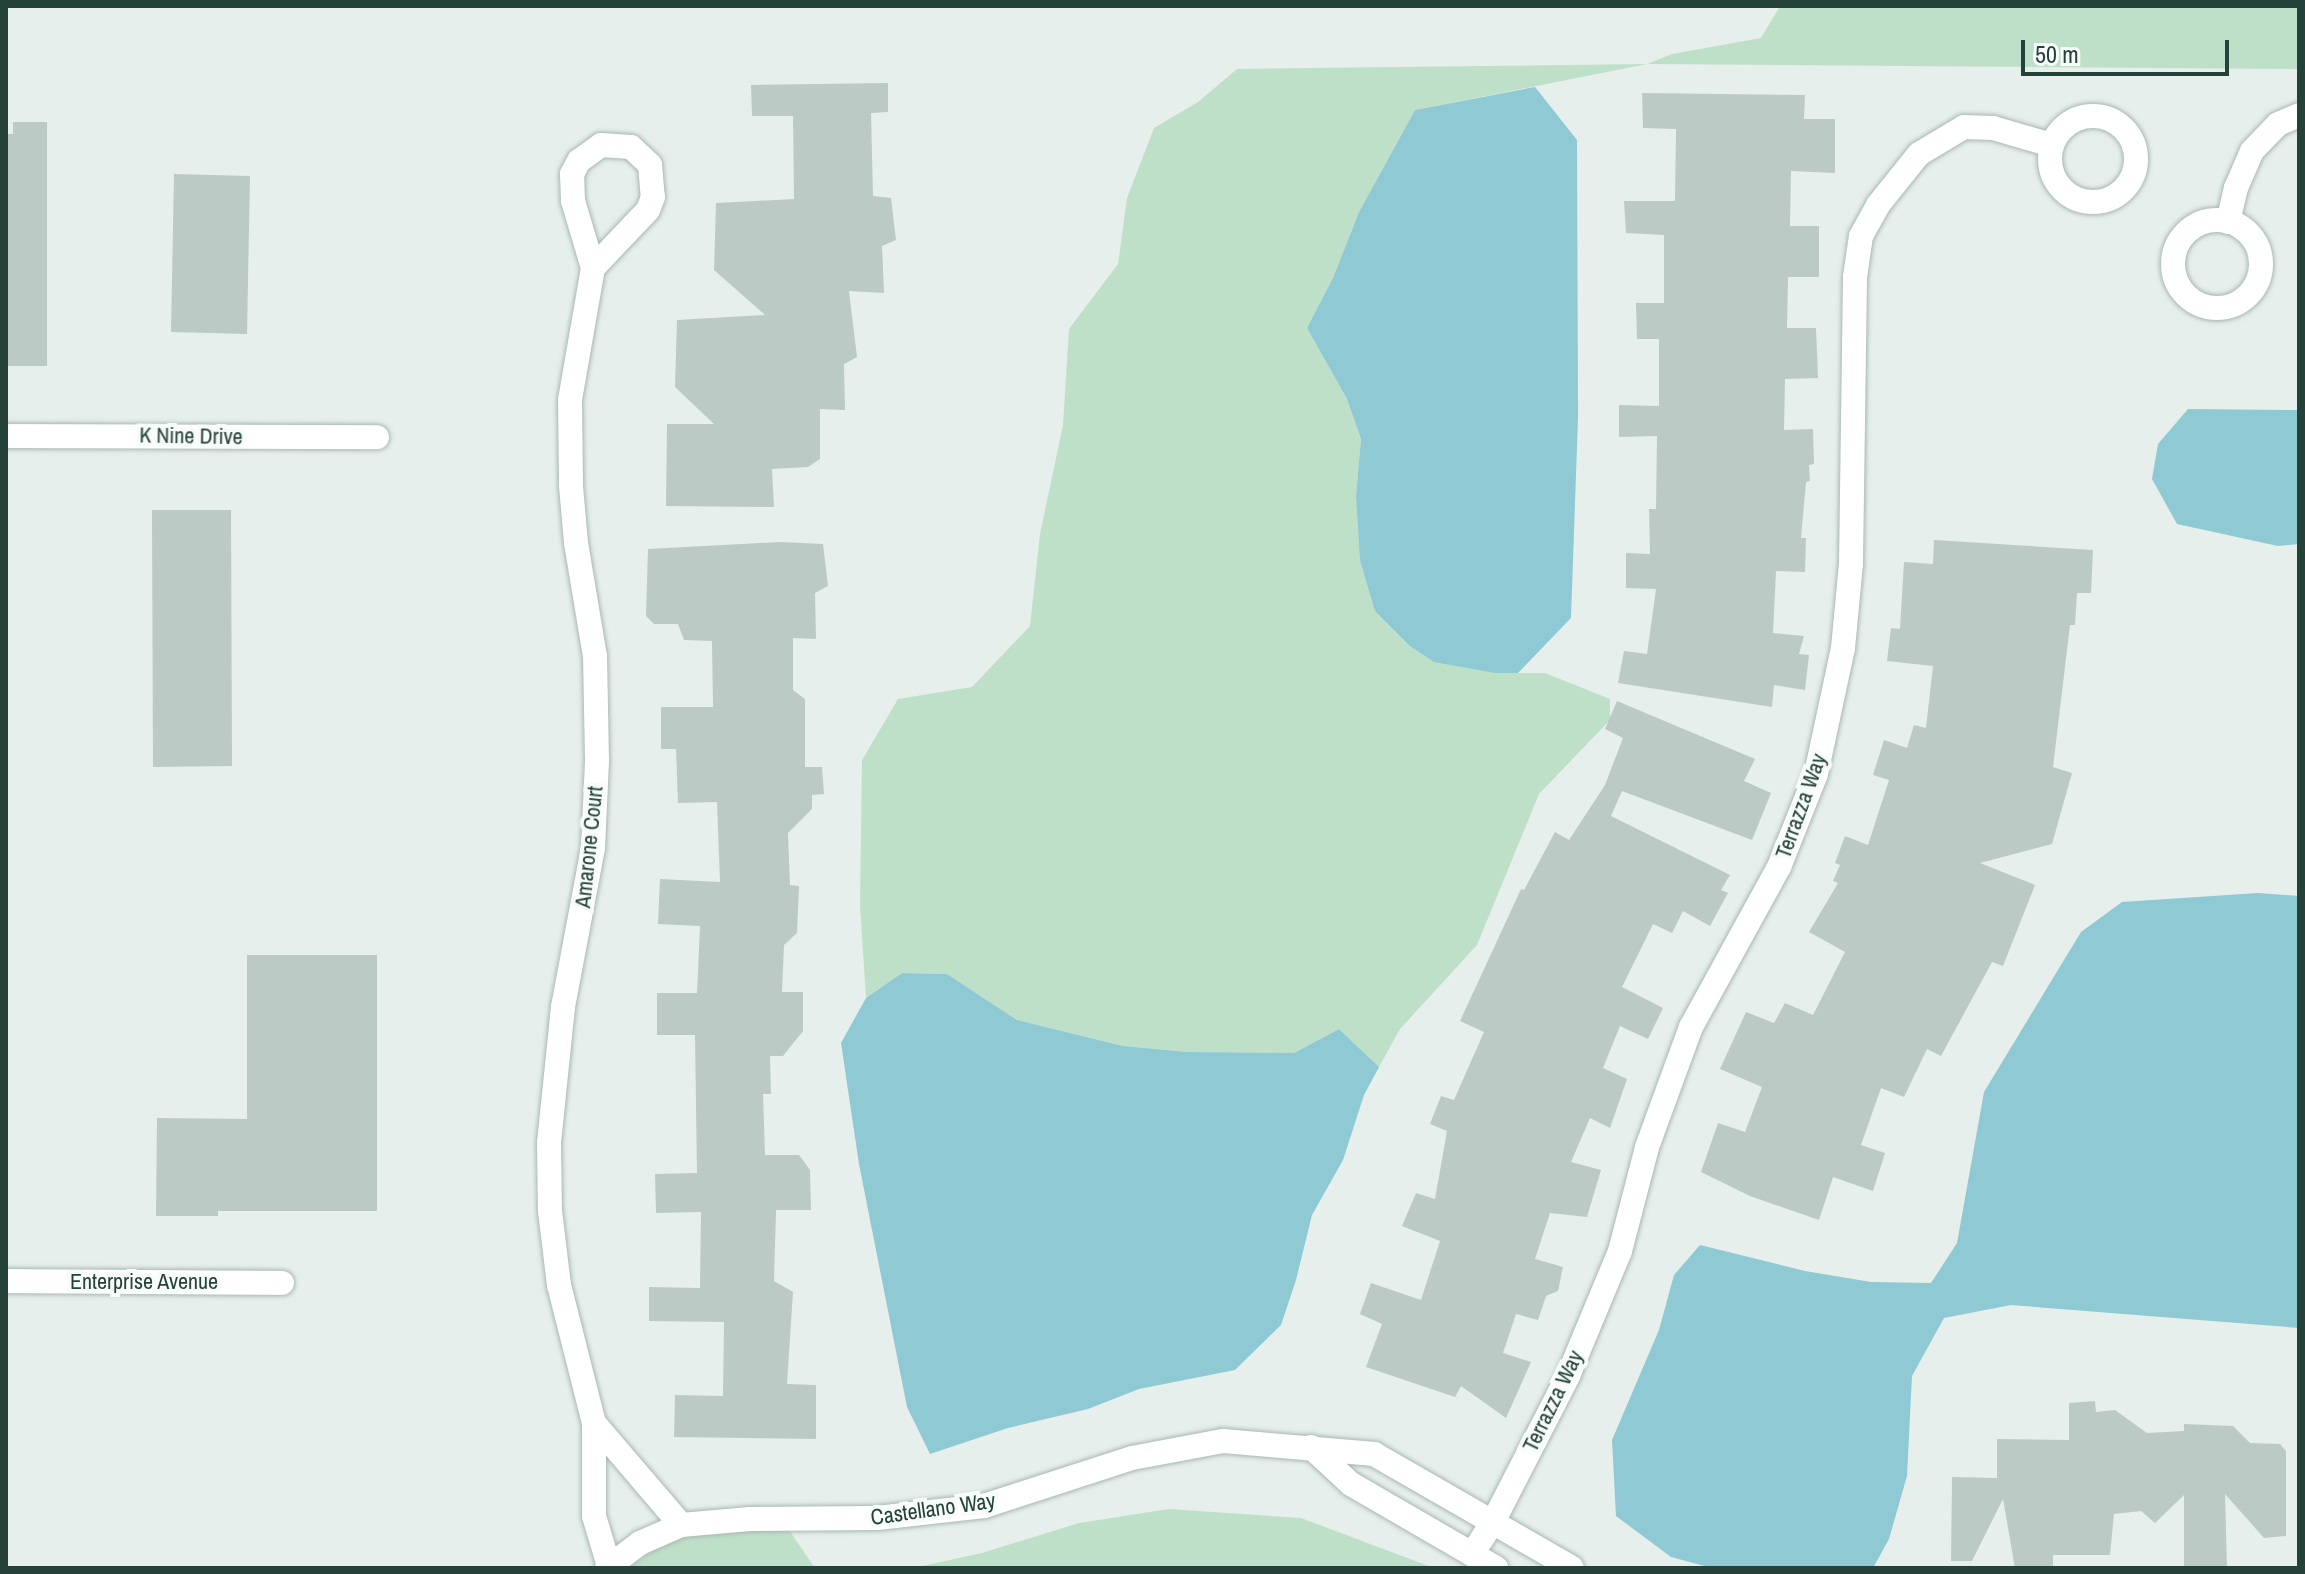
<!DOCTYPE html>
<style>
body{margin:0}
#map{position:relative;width:2305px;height:1574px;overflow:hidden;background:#e6efeb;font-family:"Archivo Narrow",sans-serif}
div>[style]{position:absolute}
.green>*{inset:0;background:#bfe0c8}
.water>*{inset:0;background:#8ec9d4}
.building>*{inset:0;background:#bbcac4}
.roads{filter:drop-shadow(0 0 2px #a8b8b2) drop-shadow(0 0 2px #a8b8b2)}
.minor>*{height:24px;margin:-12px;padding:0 12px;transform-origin:12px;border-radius:12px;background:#fff}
.minor>.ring{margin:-12px;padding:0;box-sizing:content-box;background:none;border:24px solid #fff;border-radius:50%}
span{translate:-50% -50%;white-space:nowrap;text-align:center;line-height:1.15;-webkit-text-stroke:8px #f7fbf9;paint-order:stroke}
.street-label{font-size:22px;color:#24423a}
.frame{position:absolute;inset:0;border:8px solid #24423a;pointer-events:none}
.scale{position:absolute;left:2021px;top:40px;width:208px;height:36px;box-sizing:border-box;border:4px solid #24423a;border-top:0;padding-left:10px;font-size:24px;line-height:28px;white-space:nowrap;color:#24423a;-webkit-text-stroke:6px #f7fbf9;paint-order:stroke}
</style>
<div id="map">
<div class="green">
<div style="clip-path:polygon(1780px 6px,2299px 6px,2299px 69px,1647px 64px,1415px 110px,1359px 212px,1333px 278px,1307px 328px,1347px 399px,1361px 439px,1356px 495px,1495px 673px,1545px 673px,1610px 699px,1610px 720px,1539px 794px,1477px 945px,1400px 1029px,1379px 1067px,1339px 1029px,1294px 1053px,1188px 1052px,1123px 1046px,1017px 1020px,947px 974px,902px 973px,866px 998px,860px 905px,862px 760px,898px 699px,972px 687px,1030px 626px,1040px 534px,1063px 425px,1069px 329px,1118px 264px,1127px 198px,1154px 128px,1198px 102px,1237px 69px,1647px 64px,1672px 54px,1761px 38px)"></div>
<div style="clip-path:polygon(1169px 1509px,1301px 1518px,1434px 1568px,913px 1568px,982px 1553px,1079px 1523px)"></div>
<div style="clip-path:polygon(780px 1517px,815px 1568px,628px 1568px,680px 1532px)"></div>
</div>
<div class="water">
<div style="clip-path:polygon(1535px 87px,1577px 140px,1578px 417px,1571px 618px,1518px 673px,1495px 673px,1434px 662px,1410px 646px,1375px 611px,1360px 560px,1356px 495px,1361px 439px,1347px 399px,1307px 328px,1333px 278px,1359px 212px,1415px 110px)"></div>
<div style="clip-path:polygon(2188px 409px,2299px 410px,2299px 544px,2278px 546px,2177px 524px,2152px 479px,2158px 444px)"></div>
<div style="clip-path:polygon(2258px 893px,2299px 896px,2299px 1328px,2011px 1305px,1944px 1318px,1912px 1376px,1907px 1476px,1889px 1539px,1873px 1568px,1712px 1568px,1671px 1557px,1616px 1516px,1612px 1440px,1659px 1330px,1674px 1275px,1700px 1245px,1805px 1271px,1871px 1282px,1931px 1283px,1957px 1243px,1984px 1092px,2081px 932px,2122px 902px)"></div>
<div style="clip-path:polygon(902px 973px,947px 974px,1017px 1020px,1123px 1046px,1188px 1052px,1294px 1053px,1339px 1029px,1379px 1067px,1364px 1095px,1343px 1160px,1312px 1215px,1296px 1280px,1281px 1325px,1235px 1370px,1139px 1389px,1088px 1409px,1008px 1428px,930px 1454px,907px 1407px,859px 1164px,841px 1043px,866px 998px)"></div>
</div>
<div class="building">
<div style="clip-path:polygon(888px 83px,888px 112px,871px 113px,873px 196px,891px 198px,896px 240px,882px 246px,884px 293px,849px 291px,857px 357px,844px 364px,845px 410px,820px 409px,820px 459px,808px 467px,772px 469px,774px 507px,666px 506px,667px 424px,714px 424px,675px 387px,677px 320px,765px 315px,714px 270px,716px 203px,794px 199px,793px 116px,752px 116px,751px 85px)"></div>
<div style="clip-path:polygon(1642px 93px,1805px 95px,1804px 119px,1835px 119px,1835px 173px,1791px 171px,1790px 226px,1819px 226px,1819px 277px,1788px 277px,1787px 328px,1816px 328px,1818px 378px,1785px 379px,1784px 430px,1813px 429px,1814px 464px,1809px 465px,1810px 481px,1806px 482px,1801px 538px,1806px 538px,1805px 572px,1776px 571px,1773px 633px,1804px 636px,1799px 654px,1809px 655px,1805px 690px,1774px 685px,1772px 707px,1618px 683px,1624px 651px,1647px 654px,1656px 589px,1626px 588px,1626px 553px,1650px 554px,1649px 509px,1656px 509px,1657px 436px,1619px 437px,1619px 405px,1659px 406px,1659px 339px,1637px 339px,1636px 303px,1664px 303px,1664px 235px,1626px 233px,1624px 201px,1675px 201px,1676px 129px,1643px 128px)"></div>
<div style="clip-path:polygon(13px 122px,47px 122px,47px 366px,6px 366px,6px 134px,13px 134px)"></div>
<div style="clip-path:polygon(174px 174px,250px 176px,247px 334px,171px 332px)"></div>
<div style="clip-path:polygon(152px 510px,231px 510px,232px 766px,153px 767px)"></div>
<div style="clip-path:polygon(1934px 540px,2093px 550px,2091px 593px,2077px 593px,2075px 625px,2070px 625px,2053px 767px,2072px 773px,2052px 844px,1980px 863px,2035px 885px,2003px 966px,1992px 962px,1941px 1056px,1927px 1049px,1904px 1097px,1881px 1088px,1861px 1145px,1885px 1153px,1873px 1191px,1833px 1177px,1819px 1220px,1750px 1196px,1701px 1172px,1718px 1123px,1745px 1132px,1762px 1087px,1720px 1069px,1746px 1012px,1774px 1023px,1785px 1003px,1813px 1015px,1845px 952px,1809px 932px,1838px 883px,1833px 881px,1840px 865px,1835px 863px,1845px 836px,1868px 845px,1889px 780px,1873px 775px,1884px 740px,1907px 748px,1914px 725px,1926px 728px,1933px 666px,1887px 661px,1891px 628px,1900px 629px,1904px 562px,1933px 564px)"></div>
<div style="clip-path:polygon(780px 542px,823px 544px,828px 586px,815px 593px,816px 639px,793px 638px,793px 690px,805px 699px,805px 767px,822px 767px,824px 794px,812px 795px,812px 809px,788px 833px,790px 885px,799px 886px,797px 933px,784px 945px,782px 992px,803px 992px,803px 1031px,783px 1056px,770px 1056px,771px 1094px,763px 1094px,765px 1155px,799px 1155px,810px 1170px,811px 1210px,776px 1210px,774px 1281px,793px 1292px,787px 1384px,816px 1385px,816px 1439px,674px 1437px,675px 1395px,723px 1396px,724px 1322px,649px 1321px,649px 1287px,700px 1288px,701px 1212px,656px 1213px,655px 1174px,697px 1173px,695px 1035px,657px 1035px,657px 993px,697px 993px,700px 926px,658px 924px,660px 879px,720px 882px,717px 802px,678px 803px,676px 749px,661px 749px,661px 707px,713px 707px,712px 641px,684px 640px,678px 624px,654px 624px,646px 616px,648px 549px)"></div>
<div style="clip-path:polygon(1617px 701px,1755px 759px,1744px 781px,1771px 793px,1752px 840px,1622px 791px,1611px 816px,1730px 875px,1721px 890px,1728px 893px,1710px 926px,1683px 911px,1672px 933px,1653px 924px,1622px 987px,1663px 1008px,1648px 1039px,1620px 1026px,1603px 1068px,1627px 1079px,1610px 1128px,1590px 1118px,1571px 1162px,1601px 1170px,1587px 1217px,1550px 1213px,1535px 1259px,1563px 1267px,1558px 1291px,1546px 1296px,1538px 1320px,1516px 1314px,1503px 1353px,1531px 1362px,1506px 1418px,1461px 1386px,1455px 1397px,1366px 1367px,1382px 1324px,1360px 1314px,1371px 1283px,1421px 1300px,1440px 1241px,1402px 1226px,1416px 1193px,1435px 1199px,1447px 1131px,1430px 1124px,1441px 1096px,1454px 1100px,1484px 1032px,1460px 1021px,1521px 889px,1524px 890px,1555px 832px,1569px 840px,1605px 785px,1623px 738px,1605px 729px)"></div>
<div style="clip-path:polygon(247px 955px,377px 955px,377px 1211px,218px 1211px,218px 1216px,156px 1216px,157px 1118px,247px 1119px)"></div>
<div style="clip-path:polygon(2095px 1401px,2096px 1412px,2115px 1410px,2147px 1433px,2184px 1431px,2184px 1424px,2233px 1426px,2250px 1443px,2280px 1444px,2286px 1451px,2286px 1536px,2264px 1538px,2225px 1494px,2227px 1568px,2184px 1568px,2184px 1495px,2155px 1523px,2141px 1511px,2114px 1514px,2110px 1555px,2053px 1555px,2053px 1568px,2015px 1568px,2003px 1499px,1972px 1561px,1951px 1561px,1952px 1477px,1997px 1478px,1997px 1439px,2069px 1440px,2069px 1403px)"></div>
</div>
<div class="roads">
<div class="minor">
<div class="ring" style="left:2050px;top:116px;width:62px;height:62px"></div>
<div class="ring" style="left:2173px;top:220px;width:64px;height:64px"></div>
<div style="left:2228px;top:222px;width:35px;rotate:-77deg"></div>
<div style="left:2236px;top:188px;width:40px;rotate:-66.6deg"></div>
<div style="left:2252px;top:151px;width:37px;rotate:-46deg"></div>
<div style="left:2278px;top:124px;width:23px;rotate:-23deg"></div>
<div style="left:593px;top:268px;width:70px;rotate:-106.6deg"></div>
<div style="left:573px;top:201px;width:27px;rotate:-92deg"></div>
<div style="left:572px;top:174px;width:15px;rotate:-62deg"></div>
<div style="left:579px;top:161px;width:27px;rotate:-36deg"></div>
<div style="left:601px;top:145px;width:30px;rotate:4deg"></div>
<div style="left:631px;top:147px;width:26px;rotate:43deg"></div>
<div style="left:650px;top:165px;width:32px;rotate:85deg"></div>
<div style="left:653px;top:197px;width:14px;rotate:111deg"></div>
<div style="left:648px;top:210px;width:80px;rotate:133.5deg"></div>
<div style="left:593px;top:268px;width:134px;rotate:99.9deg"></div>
<div style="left:570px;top:400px;width:86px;rotate:89.3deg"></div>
<div style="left:571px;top:486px;width:57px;rotate:85deg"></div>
<div style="left:576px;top:543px;width:115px;rotate:80.5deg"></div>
<div style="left:595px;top:656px;width:105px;rotate:88.9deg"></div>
<div style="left:597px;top:761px;width:87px;rotate:92.6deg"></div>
<div style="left:593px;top:848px;width:162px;rotate:100.7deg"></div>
<div style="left:563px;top:1007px;width:137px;rotate:95.9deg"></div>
<div style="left:549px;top:1143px;width:68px;rotate:89.2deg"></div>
<div style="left:550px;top:1211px;width:75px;rotate:83.1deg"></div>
<div style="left:559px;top:1285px;width:142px;rotate:75.8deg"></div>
<div style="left:594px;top:1423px;width:93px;rotate:90deg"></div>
<div style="left:594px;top:1516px;width:52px;rotate:73.3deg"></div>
<div style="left:6px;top:436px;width:371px;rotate:0.2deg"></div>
<div style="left:6px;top:1281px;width:276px;rotate:0.4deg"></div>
<div style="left:594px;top:1423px;width:134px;rotate:49.5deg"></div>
<div style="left:1311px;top:1447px;width:54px;rotate:42.8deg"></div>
<div style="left:1351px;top:1484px;width:168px;rotate:30.1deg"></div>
<div style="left:1472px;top:1554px;width:38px;rotate:-57deg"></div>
<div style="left:1493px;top:1522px;width:164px;rotate:-62.8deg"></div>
<div style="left:1568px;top:1376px;width:135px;rotate:-67.4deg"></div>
<div style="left:1620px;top:1251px;width:107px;rotate:-75.4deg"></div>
<div style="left:1647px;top:1147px;width:128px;rotate:-69.9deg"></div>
<div style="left:1691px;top:1027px;width:183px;rotate:-61.2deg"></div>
<div style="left:1779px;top:867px;width:100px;rotate:-68.3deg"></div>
<div style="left:1816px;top:774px;width:129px;rotate:-77.9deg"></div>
<div style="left:1843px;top:648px;width:84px;rotate:-84.6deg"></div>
<div style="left:1851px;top:564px;width:287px;rotate:-89.2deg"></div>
<div style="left:1855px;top:277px;width:41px;rotate:-81.7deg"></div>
<div style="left:1861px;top:236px;width:35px;rotate:-61deg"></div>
<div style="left:1878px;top:205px;width:65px;rotate:-51.2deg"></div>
<div style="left:1919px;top:154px;width:52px;rotate:-31deg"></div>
<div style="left:1964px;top:127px;width:29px;rotate:2deg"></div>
<div style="left:1993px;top:128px;width:61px;rotate:16.1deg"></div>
<div style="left:607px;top:1568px;width:41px;rotate:-37.1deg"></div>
<div style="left:640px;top:1543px;width:45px;rotate:-23.7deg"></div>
<div style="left:681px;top:1525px;width:69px;rotate:-5deg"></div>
<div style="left:750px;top:1519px;width:127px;rotate:-0.5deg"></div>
<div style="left:877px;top:1518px;width:108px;rotate:-6.4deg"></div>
<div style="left:984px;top:1506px;width:156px;rotate:-18deg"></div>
<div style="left:1132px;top:1458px;width:93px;rotate:-10.6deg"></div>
<div style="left:1223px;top:1441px;width:152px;rotate:4.9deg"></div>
<div style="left:1374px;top:1454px;width:228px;rotate:29.9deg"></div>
</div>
</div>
<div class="street-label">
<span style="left:191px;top:436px;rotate:1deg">K Nine Drive</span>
<span style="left:1801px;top:806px;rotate:-70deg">Terrazza Way</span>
<span style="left:589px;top:847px;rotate:-84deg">Amarone Court</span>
<span style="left:144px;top:1282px">Enterprise Avenue</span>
<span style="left:1553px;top:1401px;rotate:-64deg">Terrazza Way</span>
<span style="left:933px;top:1509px;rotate:-8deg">Castellano Way</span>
</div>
<div class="frame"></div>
<div class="scale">50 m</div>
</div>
